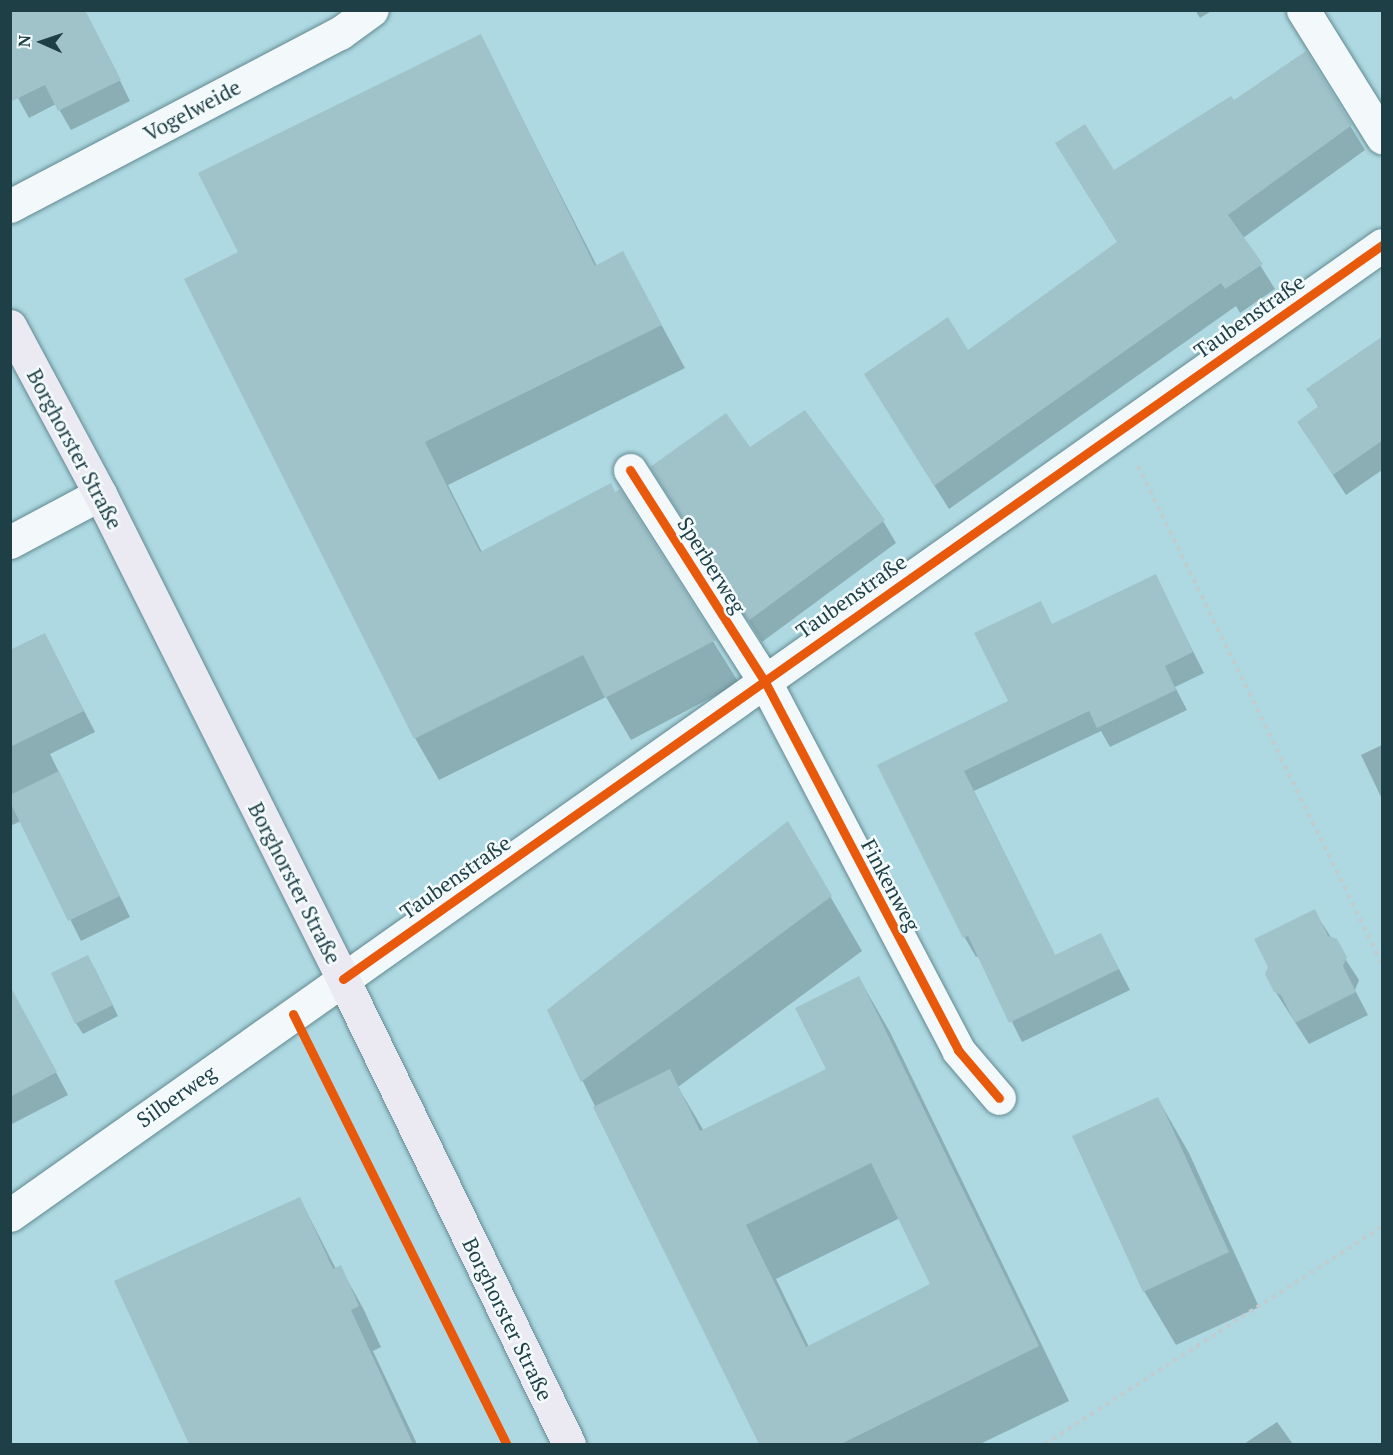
<!DOCTYPE html>
<meta charset="utf-8">
<style>
body{margin:0}
#map{position:relative;width:1393px;height:1455px;overflow:hidden;background:#aed9e2;font-family:"PT Serif",serif}
div>[style]{position:absolute}
.shadow>*{inset:0;background:#0003}
.building>*{inset:0;background:#a0c2c9}
.path>*{height:4px;margin-top:-2px;transform-origin:0;background:repeating-linear-gradient(90deg,#c0cdd0 0 4.5px,transparent 0 9px)}
.roads{filter:drop-shadow(0 0 2px #638990) drop-shadow(0 0 2px #638990)}
.minor>*{height:33px;margin:-16.5px;padding:0 16.5px;transform-origin:16.5px;border-radius:16.5px;background:#f3f9fb}
.major>*{height:33px;margin:-16.5px;padding:0 16.5px;transform-origin:16.5px;border-radius:16.5px;background:#ebeaf2}
.cycleway>*{height:9px;margin:-4.5px;padding:0 4.5px;transform-origin:4.5px;border-radius:4.5px;background:#e8590c}
span{translate:-50% -50%;white-space:nowrap;text-align:center;line-height:1.15;-webkit-text-stroke:5px #f4fbfd;paint-order:stroke}
.street-label{font-size:21px;color:#1e3f46}
.frame{position:absolute;inset:0;border:12px solid #1e3f46;pointer-events:none}
.north{position:absolute;left:12px;top:12px;width:60px;height:60px;-webkit-text-stroke:4px #f4fbfd;paint-order:stroke;rotate:273deg;font-size:16px;font-weight:700;line-height:24px;text-align:center;color:#1e3f46}
.north::after{content:'';display:block;margin:auto;width:21px;height:27px;background:#1e3f46;clip-path:polygon(50% 0,100% 100%,50% 72%,0 100%)}
</style>
<div id="map">
<div class="shadow">
<div style="clip-path:polygon(1195px 10px,1213px 10px,1200px 18px)"></div>
<div style="clip-path:polygon(480px 36px,597px 266px,622px 253px,685px 368px,448px 485px,482px 552px,619px 491px,739px 683px,631px 740px,606px 697px,439px 780px,415px 738px,240px 253px)"></div>
<div style="clip-path:polygon(104px 48px,130px 101px,71px 130px,56px 104px,29px 118px,18px 98px)"></div>
<div style="clip-path:polygon(1306px 54px,1365px 150px,1243px 238px,1275px 289px,1240px 313px,1236px 306px,949px 509px,880px 399px,968px 352px,1118px 243px,1057px 144px,1114px 172px,1233px 102px)"></div>
<div style="clip-path:polygon(1382px 338px,1382px 470px,1346px 495px,1299px 423px,1319px 408px,1308px 389px)"></div>
<div style="clip-path:polygon(665px 489px,883px 521px,896px 543px,762px 642px)"></div>
<div style="clip-path:polygon(1155px 576px,1204px 673px,1175px 687px,1187px 710px,1110px 747px,1101px 731px,974px 791px,1056px 957px,1101px 935px,1130px 990px,1022px 1042px,979px 956px,976px 957px,965px 938px,879px 765px,1010px 702px,1053px 626px)"></div>
<div style="clip-path:polygon(45px 635px,95px 732px,50px 754px,130px 917px,81px 941px,21px 821px,10px 826px,10px 652px)"></div>
<div style="clip-path:polygon(1382px 745px,1382px 799px,1361px 755px)"></div>
<div style="clip-path:polygon(evenodd,788px 824px,862px 951px,678px 1087px,704px 1131px,828px 1070px,859px 978px,890px 1032px,1069px 1401px,980px 1444px,760px 1444px,548px 1010px,788px 824px,900px 1218px,932px 1285px,809px 1347px,776px 1279px,900px 1218px)"></div>
<div style="clip-path:polygon(1314px 911px,1359px 980px,1355px 990px,1368px 1015px,1309px 1044px,1275px 991px)"></div>
<div style="clip-path:polygon(94px 967px,118px 1016px,83px 1034px,76px 1023px)"></div>
<div style="clip-path:polygon(10px 1034px,42px 1046px,68px 1095px,10px 1125px)"></div>
<div style="clip-path:polygon(1158px 1099px,1189px 1153px,1259px 1307px,1176px 1345px,1144px 1291px)"></div>
<div style="clip-path:polygon(300px 1199px,336px 1269px,340px 1267px,363px 1308px,381px 1347px,373px 1351px,417px 1444px,190px 1444px,116px 1282px)"></div>
<div style="clip-path:polygon(1277px 1422px,1293px 1444px,1244px 1444px)"></div>
</div>
<div class="building">
<div style="clip-path:polygon(10px 10px,85px 10px,121px 80px,58px 111px,45px 85px,10px 102px)"></div>
<div style="clip-path:polygon(481px 34px,595px 266px,623px 251px,662px 325px,425px 442px,480px 552px,611px 483px,615px 492px,620px 489px,716px 640px,605px 698px,583px 655px,414px 739px,184px 279px,238px 252px,198px 173px)"></div>
<div style="clip-path:polygon(1306px 51px,1352px 125px,1228px 215px,1263px 264px,1225px 289px,1221px 283px,934px 486px,864px 374px,948px 317px,968px 350px,1117px 242px,1055px 143px,1085px 124px,1114px 170px,1231px 96px,1234px 100px)"></div>
<div style="clip-path:polygon(1383px 336px,1383px 440px,1333px 475px,1297px 422px,1319px 406px,1306px 389px)"></div>
<div style="clip-path:polygon(805px 410px,885px 520px,748px 621px,650px 467px,726px 413px,750px 447px)"></div>
<div style="clip-path:polygon(1156px 574px,1193px 652px,1165px 666px,1176px 690px,1097px 728px,1089px 711px,964px 771px,1055px 955px,1101px 933px,1119px 969px,1009px 1023px,968px 936px,963px 938px,877px 765px,1008px 701px,974px 633px,1041px 601px,1052px 624px)"></div>
<div style="clip-path:polygon(45px 633px,84px 711px,10px 747px,10px 650px)"></div>
<div style="clip-path:polygon(59px 771px,120px 896px,68px 921px,10px 802px,10px 795px)"></div>
<div style="clip-path:polygon(788px 821px,832px 896px,581px 1082px,547px 1010px)"></div>
<div style="clip-path:polygon(1315px 909px,1328px 936px,1337px 939px,1347px 957px,1343px 966px,1356px 992px,1295px 1023px,1281px 995px,1274px 992px,1265px 974px,1268px 967px,1254px 939px)"></div>
<div style="clip-path:polygon(88px 955px,113px 1005px,75px 1024px,51px 973px)"></div>
<div style="clip-path:polygon(evenodd,859px 976px,1039px 1346px,841px 1444px,759px 1444px,593px 1107px,670px 1069px,700px 1131px,826px 1069px,795px 1008px,859px 976px,871px 1163px,930px 1284px,806px 1347px,746px 1225px,871px 1163px)"></div>
<div style="clip-path:polygon(10px 986px,57px 1072px,10px 1097px)"></div>
<div style="clip-path:polygon(1158px 1097px,1229px 1252px,1143px 1292px,1072px 1136px)"></div>
<div style="clip-path:polygon(300px 1197px,333px 1269px,341px 1265px,359px 1306px,351px 1310px,413px 1444px,189px 1444px,114px 1281px)"></div>
</div>
<div class="path">
<div style="left:1138px;top:466px;width:555px;rotate:63.9deg"></div>
<div style="left:1045px;top:1444px;width:401px;rotate:-32.8deg"></div>
</div>
<div class="roads">
<div class="minor">
<div style="left:1303px;top:10px;width:150px;rotate:58.1deg"></div>
<div style="left:10px;top:206px;width:373px;rotate:-27.7deg"></div>
<div style="left:340px;top:33px;width:39px;rotate:-36deg"></div>
<div style="left:630px;top:470px;width:249px;rotate:57.5deg"></div>
<div style="left:764px;top:680px;width:418px;rotate:62.3deg"></div>
<div style="left:958px;top:1050px;width:63px;rotate:49.5deg"></div>
<div style="left:10px;top:542px;width:102px;rotate:-28.1deg"></div>
<div style="left:10px;top:1215px;width:1680px;rotate:-35.26deg"></div>
</div>
<div class="major">
<div style="left:10px;top:326px;width:191px;rotate:61.8deg"></div>
<div style="left:100px;top:494px;width:542px;rotate:63.39deg"></div>
<div style="left:343px;top:979px;width:517px;rotate:64.08deg"></div>
</div>
</div>
<div class="cycleway">
<div style="left:630px;top:470px;width:249px;rotate:57.5deg"></div>
<div style="left:764px;top:680px;width:418px;rotate:62.3deg"></div>
<div style="left:958px;top:1050px;width:63px;rotate:49.5deg"></div>
<div style="left:343px;top:979px;width:1272px;rotate:-35.24deg"></div>
<div style="left:293px;top:1014px;width:480px;rotate:63.6deg"></div>
</div>
<div class="street-label">
<span style="left:192px;top:110px;rotate:-28deg">Vogelweide</span>
<span style="left:1249px;top:316px;rotate:-35deg">Taubenstraße</span>
<span style="left:75px;top:449px;rotate:62deg">Borghorster Straße</span>
<span style="left:712px;top:565px;rotate:58deg">Sperberweg</span>
<span style="left:851px;top:596px;rotate:-35deg">Taubenstraße</span>
<span style="left:455px;top:877px;rotate:-35deg">Taubenstraße</span>
<span style="left:295px;top:883px;rotate:63deg">Borghorster Straße</span>
<span style="left:891px;top:885px;rotate:62deg">Finkenweg</span>
<span style="left:176px;top:1096px;rotate:-35deg">Silberweg</span>
<span style="left:508px;top:1319px;rotate:64deg">Borghorster Straße</span>
</div>
<div class="frame"></div>
<div class="north">N</div>
</div>
